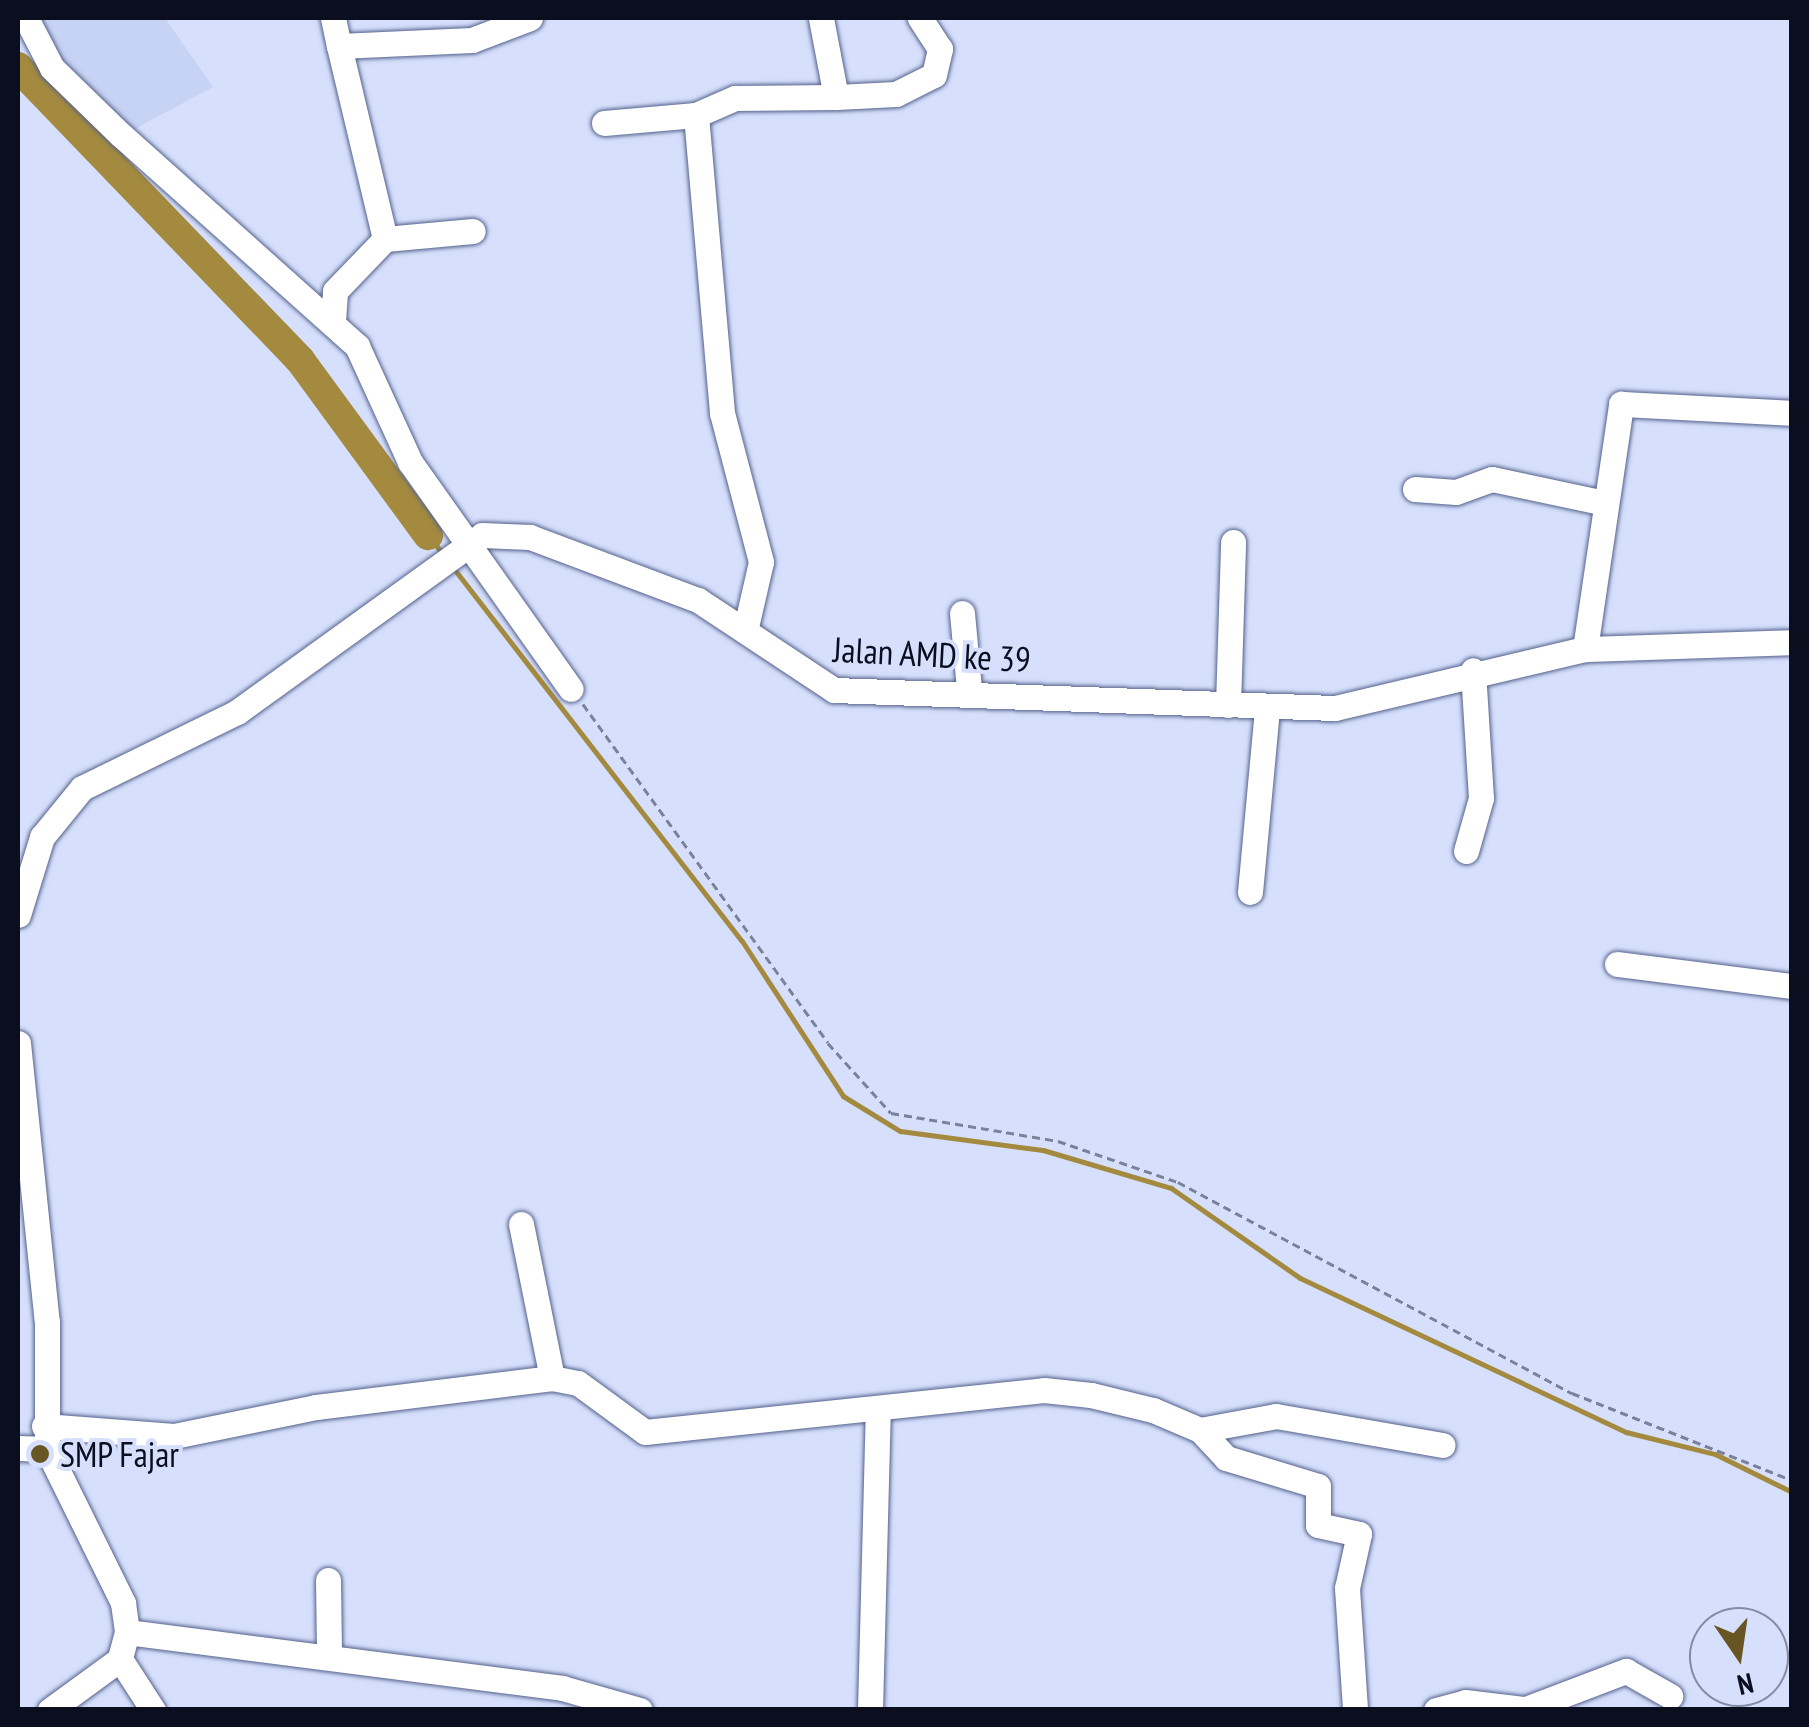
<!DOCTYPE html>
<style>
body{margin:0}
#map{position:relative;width:1809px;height:1727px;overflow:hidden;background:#d6e0fd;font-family:"PT Sans Narrow",sans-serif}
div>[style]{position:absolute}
.built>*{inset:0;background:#c7d3f4}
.stream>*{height:5px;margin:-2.5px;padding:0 2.5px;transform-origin:2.5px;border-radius:2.5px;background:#a38a3f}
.river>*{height:30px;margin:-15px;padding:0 15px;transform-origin:15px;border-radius:15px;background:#a38a3f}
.path>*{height:2.5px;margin-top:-1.25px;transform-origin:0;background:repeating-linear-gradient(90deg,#7a8199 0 8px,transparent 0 13px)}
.roads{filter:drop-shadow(0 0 2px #54618b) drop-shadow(0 0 2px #54618b)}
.minor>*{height:25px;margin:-12.5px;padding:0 12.5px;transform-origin:12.5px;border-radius:12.5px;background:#fff}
.dots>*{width:28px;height:28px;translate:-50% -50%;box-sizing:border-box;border:5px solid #d6e0fd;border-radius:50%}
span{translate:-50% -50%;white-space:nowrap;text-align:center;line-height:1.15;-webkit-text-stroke:8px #d6e0fd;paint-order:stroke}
.street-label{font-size:35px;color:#0a0e1f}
.poi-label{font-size:35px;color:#0a0e1f}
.left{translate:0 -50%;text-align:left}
.frame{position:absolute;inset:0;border:20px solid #0a0e1f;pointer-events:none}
.north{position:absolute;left:1689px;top:1607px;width:100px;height:100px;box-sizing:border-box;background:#d6e0fd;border:2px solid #848ca4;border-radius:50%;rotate:167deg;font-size:28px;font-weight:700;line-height:40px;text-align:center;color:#0a0e1f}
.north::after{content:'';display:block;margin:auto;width:35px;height:45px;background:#675523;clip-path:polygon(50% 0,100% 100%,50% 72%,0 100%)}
</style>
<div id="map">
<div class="built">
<div style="clip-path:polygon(37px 18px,165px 18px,213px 87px,131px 131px,57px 60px)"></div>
</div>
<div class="stream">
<div style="left:428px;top:535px;width:23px;rotate:52deg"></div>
<div style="left:451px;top:565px;width:475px;rotate:52.3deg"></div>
<div style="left:742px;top:941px;width:185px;rotate:56.9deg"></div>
<div style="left:843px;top:1096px;width:67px;rotate:31.6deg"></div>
<div style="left:900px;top:1131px;width:144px;rotate:7.6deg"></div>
<div style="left:1043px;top:1150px;width:134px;rotate:16.5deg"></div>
<div style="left:1171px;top:1188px;width:157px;rotate:34.9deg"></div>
<div style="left:1300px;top:1278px;width:361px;rotate:25.3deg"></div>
<div style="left:1626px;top:1432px;width:92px;rotate:13.9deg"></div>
<div style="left:1715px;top:1454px;width:86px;rotate:26.3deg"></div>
</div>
<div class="river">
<div style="left:18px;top:67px;width:407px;rotate:46.1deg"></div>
<div style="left:300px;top:360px;width:217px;rotate:53.8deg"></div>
</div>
<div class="path">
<div style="left:583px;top:704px;width:418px;rotate:54.1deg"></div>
<div style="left:828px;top:1043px;width:94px;rotate:48deg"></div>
<div style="left:891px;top:1113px;width:169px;rotate:9.5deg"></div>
<div style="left:1058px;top:1141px;width:127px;rotate:18.9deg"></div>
<div style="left:1178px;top:1182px;width:447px;rotate:28.2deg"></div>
<div style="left:1572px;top:1393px;width:237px;rotate:21.6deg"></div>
</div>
<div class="roads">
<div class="minor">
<div style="left:26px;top:18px;width:56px;rotate:62.5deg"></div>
<div style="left:52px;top:68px;width:96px;rotate:44.2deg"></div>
<div style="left:121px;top:135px;width:317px;rotate:41.8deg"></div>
<div style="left:357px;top:346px;width:128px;rotate:65.4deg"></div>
<div style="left:410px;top:462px;width:278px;rotate:54.7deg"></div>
<div style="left:333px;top:18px;width:29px;rotate:78deg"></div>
<div style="left:836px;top:97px;width:60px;rotate:-2.9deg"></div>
<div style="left:896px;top:94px;width:42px;rotate:-26.6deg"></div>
<div style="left:934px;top:75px;width:27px;rotate:-77deg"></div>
<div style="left:940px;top:49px;width:37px;rotate:-123deg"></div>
<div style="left:696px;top:115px;width:299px;rotate:85deg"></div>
<div style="left:722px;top:413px;width:154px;rotate:75.3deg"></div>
<div style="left:761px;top:562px;width:67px;rotate:103deg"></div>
<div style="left:604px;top:123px;width:92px;rotate:-5deg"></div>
<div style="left:696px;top:115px;width:43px;rotate:-23.6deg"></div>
<div style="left:735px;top:98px;width:101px;rotate:-0.6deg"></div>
<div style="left:836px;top:97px;width:80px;rotate:-100.8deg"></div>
<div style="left:385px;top:239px;width:88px;rotate:-5.2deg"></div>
<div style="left:333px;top:321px;width:30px;rotate:-86deg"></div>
<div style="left:335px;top:291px;width:72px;rotate:-46.1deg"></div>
<div style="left:385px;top:239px;width:198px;rotate:-103.4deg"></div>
<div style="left:339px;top:46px;width:133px;rotate:-2.6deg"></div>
<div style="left:472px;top:40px;width:62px;rotate:-20.8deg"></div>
<div style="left:1415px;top:489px;width:41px;rotate:4.2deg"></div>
<div style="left:1456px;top:492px;width:38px;rotate:-20deg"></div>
<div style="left:1492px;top:479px;width:116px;rotate:12deg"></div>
<div style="left:962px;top:613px;width:75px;rotate:84.7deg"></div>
<div style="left:1585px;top:649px;width:248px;rotate:-81.6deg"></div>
<div style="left:1621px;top:404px;width:171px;rotate:3deg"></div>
<div style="left:1228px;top:705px;width:163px;rotate:-88.2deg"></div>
<div style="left:1466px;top:851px;width:55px;rotate:-74.2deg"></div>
<div style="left:1481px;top:798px;width:128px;rotate:-93.6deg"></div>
<div style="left:1250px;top:892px;width:185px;rotate:-84.7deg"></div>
<div style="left:18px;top:915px;width:82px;rotate:-72.9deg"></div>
<div style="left:42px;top:837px;width:63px;rotate:-50.8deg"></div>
<div style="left:82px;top:788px;width:173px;rotate:-26.1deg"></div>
<div style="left:237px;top:712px;width:302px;rotate:-35.8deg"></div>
<div style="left:482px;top:535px;width:48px;rotate:2.4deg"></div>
<div style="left:530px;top:537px;width:179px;rotate:20.6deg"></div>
<div style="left:698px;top:600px;width:163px;rotate:33.5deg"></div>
<div style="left:834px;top:690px;width:501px;rotate:2.06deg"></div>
<div style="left:1335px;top:708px;width:257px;rotate:-13.3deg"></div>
<div style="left:1585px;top:649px;width:207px;rotate:-1.9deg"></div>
<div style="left:1617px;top:964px;width:176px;rotate:7.2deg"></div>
<div style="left:18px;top:1043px;width:281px;rotate:84.1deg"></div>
<div style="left:47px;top:1322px;width:127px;rotate:90deg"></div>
<div style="left:47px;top:1449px;width:172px;rotate:63.7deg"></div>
<div style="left:123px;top:1603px;width:29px;rotate:82deg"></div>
<div style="left:127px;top:1632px;width:28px;rotate:105deg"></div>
<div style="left:120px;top:1659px;width:87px;rotate:143.9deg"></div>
<div style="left:521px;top:1224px;width:157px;rotate:78.6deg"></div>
<div style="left:44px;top:1426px;width:130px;rotate:4.4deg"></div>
<div style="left:174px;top:1436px;width:145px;rotate:-11.5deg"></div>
<div style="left:316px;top:1407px;width:238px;rotate:-7deg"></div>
<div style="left:552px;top:1378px;width:26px;rotate:11deg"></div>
<div style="left:578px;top:1383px;width:83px;rotate:36.2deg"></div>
<div style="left:645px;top:1432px;width:401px;rotate:-6deg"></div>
<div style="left:1044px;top:1390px;width:47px;rotate:6.1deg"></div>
<div style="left:1091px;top:1395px;width:64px;rotate:13.6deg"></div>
<div style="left:1153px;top:1410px;width:51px;rotate:23.1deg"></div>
<div style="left:1200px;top:1430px;width:38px;rotate:47deg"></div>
<div style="left:1226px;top:1458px;width:96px;rotate:16.9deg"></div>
<div style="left:1318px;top:1486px;width:39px;rotate:90deg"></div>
<div style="left:1318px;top:1525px;width:42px;rotate:12.4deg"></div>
<div style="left:1359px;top:1534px;width:55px;rotate:102.5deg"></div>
<div style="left:1347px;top:1588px;width:122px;rotate:86.2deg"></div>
<div style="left:1200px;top:1430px;width:77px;rotate:-10.4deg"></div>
<div style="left:1276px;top:1416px;width:169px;rotate:9.9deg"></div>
<div style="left:18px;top:1448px;width:29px;rotate:2deg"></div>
<div style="left:328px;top:1580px;width:76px;rotate:89.2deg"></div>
<div style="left:127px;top:1632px;width:439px;rotate:7.3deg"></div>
<div style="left:562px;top:1688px;width:81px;rotate:15.8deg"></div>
<div style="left:120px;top:1659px;width:61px;rotate:57.1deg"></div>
<div style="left:1531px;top:1707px;width:102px;rotate:-20.8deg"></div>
<div style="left:1626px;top:1671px;width:51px;rotate:29.6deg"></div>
<div style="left:870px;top:1710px;width:300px;rotate:-88.5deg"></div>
<div style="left:1436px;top:1710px;width:30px;rotate:-15deg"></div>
<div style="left:1465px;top:1702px;width:67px;rotate:6.8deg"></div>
</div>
</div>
<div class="dots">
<div style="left:40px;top:1454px;background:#675523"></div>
</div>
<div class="street-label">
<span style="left:932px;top:654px;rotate:3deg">Jalan AMD ke 39</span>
</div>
<div class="poi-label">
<span class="left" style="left:60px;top:1454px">SMP Fajar</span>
</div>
<div class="frame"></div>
<div class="north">N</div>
</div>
